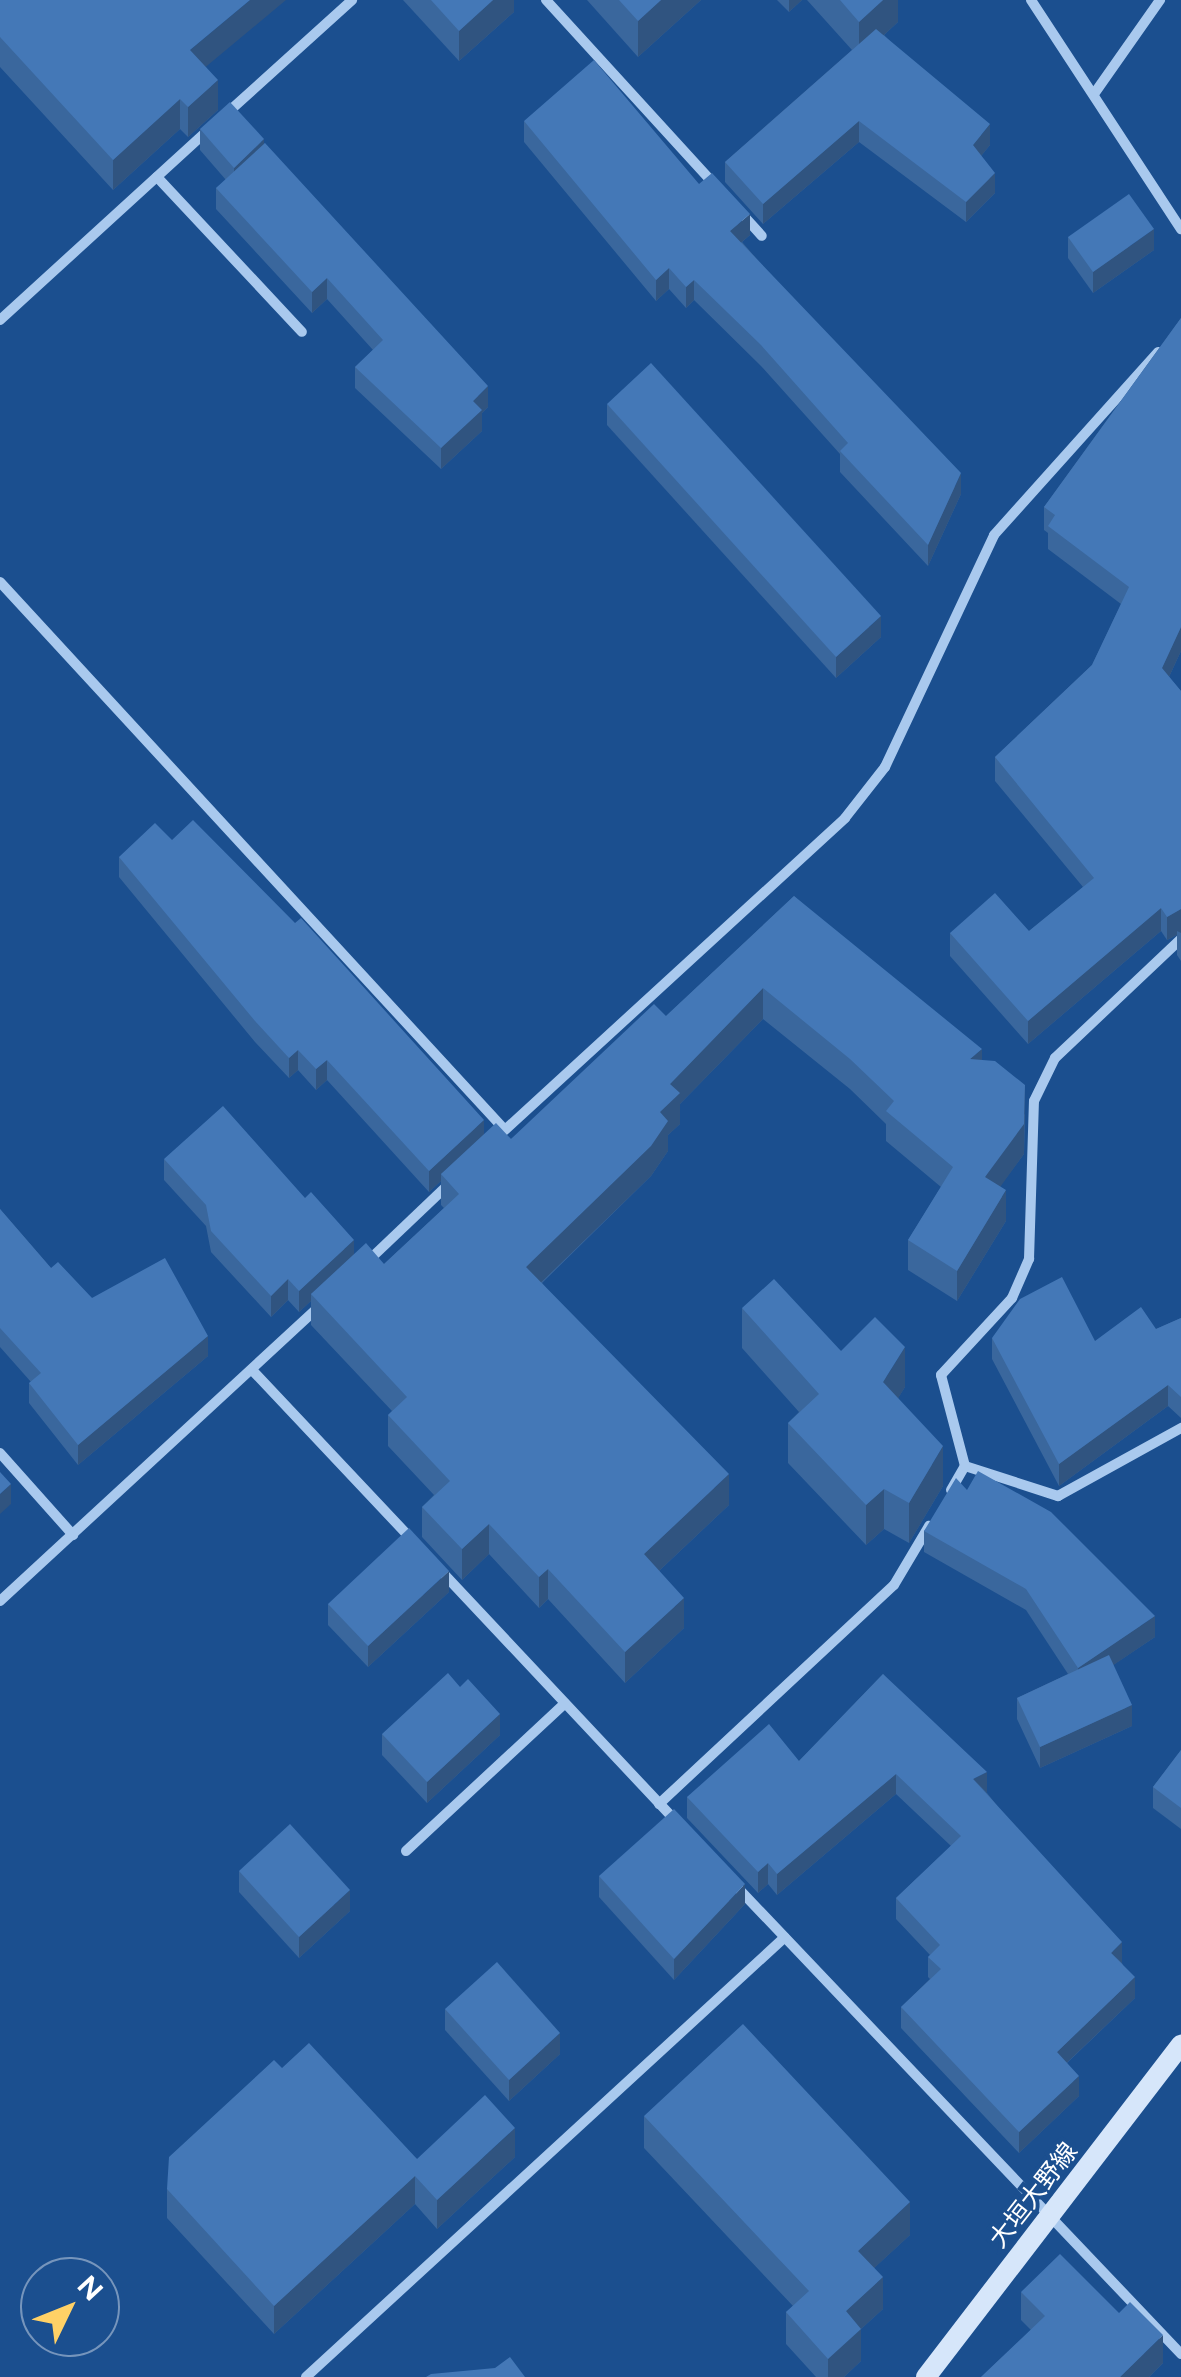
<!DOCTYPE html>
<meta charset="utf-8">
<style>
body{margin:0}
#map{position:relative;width:1181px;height:2377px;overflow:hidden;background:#1b4f8f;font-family:Figtree,"Noto Sans JP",sans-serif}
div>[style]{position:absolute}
.street>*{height:10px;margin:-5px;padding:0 5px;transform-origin:5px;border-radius:5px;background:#a9c9ee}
.secondary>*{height:20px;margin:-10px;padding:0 10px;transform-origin:10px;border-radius:10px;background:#d6e6fa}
.wall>*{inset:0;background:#3a679d}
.shaded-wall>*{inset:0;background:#305480}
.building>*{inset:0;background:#4478b7}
span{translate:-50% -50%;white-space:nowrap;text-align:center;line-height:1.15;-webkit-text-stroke:8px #1b4f8f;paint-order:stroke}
.street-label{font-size:25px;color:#fff}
.north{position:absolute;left:20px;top:2257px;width:100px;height:100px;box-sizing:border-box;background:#1b4f8f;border:2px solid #7695bc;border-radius:50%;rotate:47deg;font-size:28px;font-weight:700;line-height:40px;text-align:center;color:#fff}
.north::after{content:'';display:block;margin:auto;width:35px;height:45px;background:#ffd166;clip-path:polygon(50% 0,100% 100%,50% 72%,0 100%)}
</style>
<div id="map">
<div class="street">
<div style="left:546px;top:0;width:249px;rotate:47.6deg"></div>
<div style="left:1031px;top:0;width:274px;rotate:56.8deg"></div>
<div style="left:1094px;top:94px;width:115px;rotate:-54.9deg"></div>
<div style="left:226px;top:114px;width:170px;rotate:-42.1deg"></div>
<div style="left:157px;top:177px;width:212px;rotate:46.9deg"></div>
<div style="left:743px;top:215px;width:28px;rotate:48deg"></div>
<div style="left:0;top:320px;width:279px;rotate:-42.4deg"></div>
<div style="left:0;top:582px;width:745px;rotate:47.34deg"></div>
<div style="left:494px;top:1140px;width:476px;rotate:-42.5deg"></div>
<div style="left:845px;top:818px;width:65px;rotate:-51.9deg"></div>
<div style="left:885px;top:767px;width:256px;rotate:-64.8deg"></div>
<div style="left:994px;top:535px;width:246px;rotate:-48.1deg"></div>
<div style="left:368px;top:1261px;width:113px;rotate:-43.6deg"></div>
<div style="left:253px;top:1371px;width:233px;rotate:46.7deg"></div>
<div style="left:0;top:1453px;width:110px;rotate:48.3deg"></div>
<div style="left:965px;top:1466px;width:98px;rotate:17.9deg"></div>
<div style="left:1058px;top:1496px;width:141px;rotate:-28.9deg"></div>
<div style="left:951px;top:1490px;width:28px;rotate:-60deg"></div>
<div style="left:965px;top:1466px;width:94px;rotate:-104.8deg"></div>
<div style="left:941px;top:1375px;width:105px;rotate:-47.3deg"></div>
<div style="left:1012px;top:1298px;width:43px;rotate:-66.4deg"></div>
<div style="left:1029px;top:1259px;width:158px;rotate:-88.2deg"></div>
<div style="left:1034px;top:1101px;width:48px;rotate:-64deg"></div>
<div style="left:1055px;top:1058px;width:173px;rotate:-43.4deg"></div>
<div style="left:442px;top:1572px;width:343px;rotate:46.8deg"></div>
<div style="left:0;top:1601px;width:434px;rotate:-42.7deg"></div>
<div style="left:659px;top:1804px;width:321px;rotate:-43deg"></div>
<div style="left:894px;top:1585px;width:69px;rotate:-59.3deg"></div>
<div style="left:406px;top:1851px;width:217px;rotate:-42.9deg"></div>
<div style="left:736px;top:1886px;width:646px;rotate:46.44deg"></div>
<div style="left:306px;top:2377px;width:650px;rotate:-42.57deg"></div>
</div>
<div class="secondary">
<div style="left:926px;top:2377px;width:419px;rotate:-52.5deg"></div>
</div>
<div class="wall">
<div style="clip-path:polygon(0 0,206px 67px,218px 110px,188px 137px,180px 129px,113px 190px,0 67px)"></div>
<div style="clip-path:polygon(403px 0,514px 0,514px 12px,459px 61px)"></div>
<div style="clip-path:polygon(587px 0,701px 0,638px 57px)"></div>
<div style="clip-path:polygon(777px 0,802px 0,789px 12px)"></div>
<div style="clip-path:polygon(807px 0,898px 0,898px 22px,884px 35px,990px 145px,981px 156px,995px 193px,966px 222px,859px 142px,763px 224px,725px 182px,725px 162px,852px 50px)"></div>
<div style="clip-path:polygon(524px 121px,699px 184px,750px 235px,742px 242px,961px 494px,928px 566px,840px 472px,840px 454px,761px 366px,694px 300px,686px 308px,669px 289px,656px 301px,524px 142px)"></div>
<div style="clip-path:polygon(200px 129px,264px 143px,488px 407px,482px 413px,482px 431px,441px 469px,355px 388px,355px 367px,373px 350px,327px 299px,312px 313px,216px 209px,216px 188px,226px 180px,200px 150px)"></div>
<div style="clip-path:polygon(1068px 237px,1154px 250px,1093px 293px,1068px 258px)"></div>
<div style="clip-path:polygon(1181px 318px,1181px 651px,1169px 677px,1181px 691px,1181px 961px,1177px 955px,1177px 935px,1167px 940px,1161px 931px,1028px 1044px,950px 956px,950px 933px,1029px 931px,1083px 887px,995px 781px,995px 757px,1092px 665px,1121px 604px,1048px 549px,1048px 533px,1044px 530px,1044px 507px)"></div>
<div style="clip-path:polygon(607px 404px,881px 637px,836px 678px,607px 425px)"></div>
<div style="clip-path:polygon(172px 840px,484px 1134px,511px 1139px,666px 1016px,794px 896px,982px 1060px,1025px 1115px,1024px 1154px,1000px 1186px,1006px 1221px,957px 1301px,908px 1270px,908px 1240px,941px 1187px,886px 1141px,886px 1124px,850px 1089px,763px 1019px,680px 1104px,680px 1124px,668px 1135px,668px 1151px,651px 1176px,542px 1283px,729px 1505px,659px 1571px,684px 1628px,625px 1683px,548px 1599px,539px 1608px,489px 1554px,462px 1580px,422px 1537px,422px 1507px,434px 1495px,388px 1446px,388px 1415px,392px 1411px,311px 1325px,311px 1301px,299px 1312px,288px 1300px,271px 1317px,211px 1252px,206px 1226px,164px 1180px,164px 1159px,354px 1254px,384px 1264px,444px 1208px,441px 1205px,441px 1181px,429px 1192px,327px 1080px,316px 1090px,298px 1070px,289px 1078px,255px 1042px,119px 877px,119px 857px)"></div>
<div style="clip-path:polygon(0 1209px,51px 1268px,92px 1298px,208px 1356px,78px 1465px,29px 1403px,29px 1383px,31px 1382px,0 1347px)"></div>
<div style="clip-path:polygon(742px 1308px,841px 1351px,905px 1387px,898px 1398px,943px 1486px,909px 1543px,884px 1529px,866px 1545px,788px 1463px,788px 1423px,799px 1412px,742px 1348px)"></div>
<div style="clip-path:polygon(1181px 1318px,1181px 1418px,1168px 1406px,1059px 1486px,992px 1359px,992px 1338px,1095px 1341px,1156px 1329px)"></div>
<div style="clip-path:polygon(967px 1490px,1155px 1637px,1113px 1665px,1132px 1726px,1040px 1768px,1017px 1719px,1017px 1698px,1068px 1674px,1026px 1610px,924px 1552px,924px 1531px)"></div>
<div style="clip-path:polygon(449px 1592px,368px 1667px,328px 1625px,328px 1604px)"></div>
<div style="clip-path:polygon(883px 1674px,987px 1793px,1122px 1963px,1135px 1998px,1067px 2063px,1079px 2096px,1019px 2153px,901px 2028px,901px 2007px,930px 1979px,928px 1977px,928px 1957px,930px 1955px,896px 1919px,896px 1898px,951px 1846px,896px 1794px,777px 1895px,768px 1884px,758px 1893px,687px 1818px,687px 1797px,799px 1761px)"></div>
<div style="clip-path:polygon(382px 1734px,500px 1735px,427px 1803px,382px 1755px)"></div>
<div style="clip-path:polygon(1181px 1750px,1181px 1829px,1153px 1808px,1153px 1787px)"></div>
<div style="clip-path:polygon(239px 1871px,350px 1911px,299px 1958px,239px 1892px)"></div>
<div style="clip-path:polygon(599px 1876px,745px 1904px,674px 1980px,599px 1897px)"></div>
<div style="clip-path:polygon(445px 2009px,560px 2054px,509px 2101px,445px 2030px)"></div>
<div style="clip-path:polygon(282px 2068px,417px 2159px,515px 2157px,437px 2229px,415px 2204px,274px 2334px,167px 2218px,167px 2189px)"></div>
<div style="clip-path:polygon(644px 2116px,910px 2235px,874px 2268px,883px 2309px,861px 2329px,861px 2361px,844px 2377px,816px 2377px,786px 2344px,786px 2312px,793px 2306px,644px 2148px)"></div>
<div style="clip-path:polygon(1021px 2292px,1163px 2363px,1149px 2377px,981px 2377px,1031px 2330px,1021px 2320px)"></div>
</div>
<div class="shaded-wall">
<div style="clip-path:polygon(250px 0,286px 0,190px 80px,190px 50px)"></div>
<div style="clip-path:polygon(493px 0,514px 0,514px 12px,459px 61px,459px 31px)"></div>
<div style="clip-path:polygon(661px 0,701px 0,638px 57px,638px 21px)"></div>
<div style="clip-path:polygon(789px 0,802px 0,789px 12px)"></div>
<div style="clip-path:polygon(883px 0,898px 0,898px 22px,859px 58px,859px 22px)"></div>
<div style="clip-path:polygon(218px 80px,218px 110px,188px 137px,188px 107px)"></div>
<div style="clip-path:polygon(180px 99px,180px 129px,113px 190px,113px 160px)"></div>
<div style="clip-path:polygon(859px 121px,859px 142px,763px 224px,763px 204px)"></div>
<div style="clip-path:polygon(990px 124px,990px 145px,973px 166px,973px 145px)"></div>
<div style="clip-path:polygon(264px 139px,264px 160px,234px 189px,234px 168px)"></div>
<div style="clip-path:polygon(995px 173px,995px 193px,966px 222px,966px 202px)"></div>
<div style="clip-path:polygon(750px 214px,750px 235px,730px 252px,730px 231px)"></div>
<div style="clip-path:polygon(1154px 229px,1154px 250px,1093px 293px,1093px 272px)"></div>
<div style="clip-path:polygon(669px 268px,669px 289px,656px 301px,656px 280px)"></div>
<div style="clip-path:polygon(327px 278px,327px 299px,312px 313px,312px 292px)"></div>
<div style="clip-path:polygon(694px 280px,694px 300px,686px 308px,686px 287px)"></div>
<div style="clip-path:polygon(488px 386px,488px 407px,482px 413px,482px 431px,441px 469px,441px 448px,473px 401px)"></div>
<div style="clip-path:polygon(961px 473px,961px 494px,928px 566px,928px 545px)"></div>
<div style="clip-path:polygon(881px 616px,881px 637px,836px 678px,836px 657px)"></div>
<div style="clip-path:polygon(1181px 627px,1181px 651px,1162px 692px,1162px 668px)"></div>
<div style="clip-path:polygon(1161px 908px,1161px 931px,1028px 1044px,1028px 1021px)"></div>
<div style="clip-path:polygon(1181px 909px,1181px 933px,1177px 931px,1177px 935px,1167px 940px,1167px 917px)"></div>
<div style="clip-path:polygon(763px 988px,763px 1019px,680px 1104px,680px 1124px,668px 1135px,668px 1151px,651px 1176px,526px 1297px,526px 1267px,660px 1112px,670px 1084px)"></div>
<div style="clip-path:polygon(982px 1049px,982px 1080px,970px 1059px)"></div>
<div style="clip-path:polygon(298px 1050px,298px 1070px,289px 1078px,289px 1058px)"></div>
<div style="clip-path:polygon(327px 1060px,327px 1080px,316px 1090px,316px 1069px)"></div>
<div style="clip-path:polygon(1025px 1085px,1024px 1154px,985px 1208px,985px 1177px)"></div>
<div style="clip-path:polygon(484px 1120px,484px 1141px,441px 1174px,441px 1181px,429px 1192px,429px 1171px)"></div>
<div style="clip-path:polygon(1006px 1190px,1006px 1221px,957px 1301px,957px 1271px)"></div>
<div style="clip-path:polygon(354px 1240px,354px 1261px,311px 1294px,311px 1301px,299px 1312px,299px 1291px)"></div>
<div style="clip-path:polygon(288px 1279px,288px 1300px,271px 1317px,271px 1296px)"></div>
<div style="clip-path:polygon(208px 1336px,208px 1356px,78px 1465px,78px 1445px)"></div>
<div style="clip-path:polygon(905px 1347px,905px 1387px,883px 1423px,883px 1382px)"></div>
<div style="clip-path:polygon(1168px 1385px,1168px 1406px,1059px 1486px,1059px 1464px)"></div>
<div style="clip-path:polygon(943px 1446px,943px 1486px,909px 1543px,909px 1503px)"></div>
<div style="clip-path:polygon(729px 1474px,729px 1505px,644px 1585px,644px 1554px)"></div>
<div style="clip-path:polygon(11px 1484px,11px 1504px,0 1514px,0 1494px)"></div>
<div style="clip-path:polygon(884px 1489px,884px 1529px,866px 1545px,866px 1505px)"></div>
<div style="clip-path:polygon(489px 1524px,489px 1554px,462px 1580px,462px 1549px)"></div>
<div style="clip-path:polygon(548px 1569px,548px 1599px,539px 1608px,539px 1577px)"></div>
<div style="clip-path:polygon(449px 1571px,449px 1592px,368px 1667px,368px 1646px)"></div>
<div style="clip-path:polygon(684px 1598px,684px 1628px,625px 1683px,625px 1652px)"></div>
<div style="clip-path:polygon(1155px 1616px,1155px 1637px,1078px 1689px,1078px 1668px)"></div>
<div style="clip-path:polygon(1132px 1705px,1132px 1726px,1040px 1768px,1040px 1747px)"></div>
<div style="clip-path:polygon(500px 1714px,500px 1735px,427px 1803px,427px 1782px)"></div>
<div style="clip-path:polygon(987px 1772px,987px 1793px,973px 1779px)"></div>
<div style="clip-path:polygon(896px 1774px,896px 1794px,777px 1895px,777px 1874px)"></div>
<div style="clip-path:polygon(768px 1863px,768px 1884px,758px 1893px,758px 1872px)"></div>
<div style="clip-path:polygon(745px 1884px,745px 1904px,674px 1980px,674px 1959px)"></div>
<div style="clip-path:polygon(350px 1890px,350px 1911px,299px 1958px,299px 1937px)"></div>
<div style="clip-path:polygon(1122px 1942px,1122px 1963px,1111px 1953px)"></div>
<div style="clip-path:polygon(1135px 1977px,1135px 1998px,1057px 2072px,1057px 2052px)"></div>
<div style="clip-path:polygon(560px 2033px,560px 2054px,509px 2101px,509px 2080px)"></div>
<div style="clip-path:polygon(1079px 2076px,1079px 2096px,1019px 2153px,1019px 2132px)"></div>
<div style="clip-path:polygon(515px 2128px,515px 2157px,437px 2229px,437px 2200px)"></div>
<div style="clip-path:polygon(415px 2176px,415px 2204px,274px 2334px,274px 2306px)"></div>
<div style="clip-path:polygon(910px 2202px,910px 2235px,858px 2283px,858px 2251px)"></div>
<div style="clip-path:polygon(883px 2277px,883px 2309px,861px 2329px,861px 2361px,844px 2377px,828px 2377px,828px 2359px,846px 2311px)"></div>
<div style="clip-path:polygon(1163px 2335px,1163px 2363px,1149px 2377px,1120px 2377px)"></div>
</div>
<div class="building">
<div style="clip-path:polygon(0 0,250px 0,190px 50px,218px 80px,188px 107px,180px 99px,113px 160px,0 37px)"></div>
<div style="clip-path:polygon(431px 0,493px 0,459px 31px)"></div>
<div style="clip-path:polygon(619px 0,661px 0,638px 21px)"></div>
<div style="clip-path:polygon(840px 0,883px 0,859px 22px)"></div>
<div style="clip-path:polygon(876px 29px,990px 124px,973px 145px,995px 173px,966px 202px,859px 121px,763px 204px,725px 162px)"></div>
<div style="clip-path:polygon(594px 60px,699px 184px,712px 173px,750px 214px,730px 231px,961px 473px,928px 545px,840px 451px,848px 443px,761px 345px,694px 280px,686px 287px,669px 268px,656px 280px,524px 121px)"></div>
<div style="clip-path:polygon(230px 102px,264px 139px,234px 168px,200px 129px)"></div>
<div style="clip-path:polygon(265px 143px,488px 386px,473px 401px,482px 410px,441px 448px,355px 367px,383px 340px,327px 278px,312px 292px,216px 188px)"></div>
<div style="clip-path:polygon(1129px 194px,1154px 229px,1093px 272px,1068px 237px)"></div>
<div style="clip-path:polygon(1181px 318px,1181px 627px,1162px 668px,1181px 691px,1181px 909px,1167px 917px,1161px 908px,1028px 1021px,950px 933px,995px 893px,1029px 931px,1094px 878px,995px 757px,1092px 665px,1129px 587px,1048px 526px,1055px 515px,1044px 507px)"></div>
<div style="clip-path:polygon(651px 363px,881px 616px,836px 657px,607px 404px)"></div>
<div style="clip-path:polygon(193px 820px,295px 923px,301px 918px,484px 1120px,429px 1171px,327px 1060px,316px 1069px,298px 1050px,289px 1058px,255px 1021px,119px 857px,155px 823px,172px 840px)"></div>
<div style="clip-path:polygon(794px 896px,982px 1049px,970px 1059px,995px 1061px,1025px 1085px,1024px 1124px,985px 1177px,1006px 1190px,957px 1271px,908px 1240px,953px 1167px,886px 1111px,894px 1101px,850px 1059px,763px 988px,670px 1084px,680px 1093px,660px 1112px,668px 1121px,651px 1146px,526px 1267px,729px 1474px,644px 1554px,684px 1598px,625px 1652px,548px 1569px,539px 1577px,489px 1524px,462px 1549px,422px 1507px,450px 1481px,388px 1415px,407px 1397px,311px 1294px,366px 1243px,384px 1264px,459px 1194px,441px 1174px,496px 1123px,511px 1139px,654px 1004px,666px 1016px)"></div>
<div style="clip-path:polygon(223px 1106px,305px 1198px,311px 1192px,354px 1240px,299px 1291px,288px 1279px,271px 1296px,211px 1231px,206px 1205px,164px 1159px)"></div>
<div style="clip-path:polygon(0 1209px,51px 1268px,58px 1262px,92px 1298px,165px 1258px,208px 1336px,78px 1445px,29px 1383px,41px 1373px,0 1328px)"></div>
<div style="clip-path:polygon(1062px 1277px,1095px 1341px,1141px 1307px,1156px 1329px,1181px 1318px,1181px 1397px,1168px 1385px,1059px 1464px,992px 1338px,1020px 1299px)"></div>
<div style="clip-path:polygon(774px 1279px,841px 1351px,875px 1317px,905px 1347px,883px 1382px,943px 1446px,909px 1503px,884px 1489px,866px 1505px,788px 1423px,819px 1394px,742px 1308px)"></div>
<div style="clip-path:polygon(978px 1471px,1051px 1512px,1155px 1616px,1078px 1668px,1026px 1589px,924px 1531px,956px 1478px,967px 1490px)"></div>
<div style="clip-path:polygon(0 1472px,11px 1484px,0 1494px)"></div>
<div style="clip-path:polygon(409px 1528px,449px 1571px,368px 1646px,328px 1604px)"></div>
<div style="clip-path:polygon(1109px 1655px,1132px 1705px,1040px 1747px,1017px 1698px)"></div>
<div style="clip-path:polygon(448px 1673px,460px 1687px,468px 1679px,500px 1714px,427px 1782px,382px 1734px)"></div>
<div style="clip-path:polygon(883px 1674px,987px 1772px,973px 1779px,1122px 1942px,1111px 1953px,1135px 1977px,1057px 2052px,1079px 2076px,1019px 2132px,901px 2007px,941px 1969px,928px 1957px,940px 1945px,896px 1898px,961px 1836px,896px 1774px,777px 1874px,768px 1863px,758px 1872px,687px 1797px,769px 1724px,799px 1761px)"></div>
<div style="clip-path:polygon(1181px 1750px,1181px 1808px,1153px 1787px)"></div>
<div style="clip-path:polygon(674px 1809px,745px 1884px,674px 1959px,599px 1876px)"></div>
<div style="clip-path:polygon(290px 1824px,350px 1890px,299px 1937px,239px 1871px)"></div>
<div style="clip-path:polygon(497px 1962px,560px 2033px,509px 2080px,445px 2009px)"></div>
<div style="clip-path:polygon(743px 2024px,910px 2202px,858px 2251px,883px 2277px,846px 2311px,861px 2329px,828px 2359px,786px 2312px,809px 2291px,644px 2116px)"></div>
<div style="clip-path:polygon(309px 2043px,417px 2159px,485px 2095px,515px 2128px,437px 2200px,415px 2176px,274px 2306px,167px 2189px,169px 2157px,274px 2060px,282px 2068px)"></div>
<div style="clip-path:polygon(1060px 2254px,1119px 2313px,1130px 2302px,1163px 2335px,1120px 2377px,981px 2377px,1045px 2316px,1021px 2292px)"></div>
<div style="clip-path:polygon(510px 2357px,525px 2377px,426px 2377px,431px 2374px,495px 2368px)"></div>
</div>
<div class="street-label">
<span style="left:1033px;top:2195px;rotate:-52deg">大垣大野線</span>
</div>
<div class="north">N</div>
</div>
